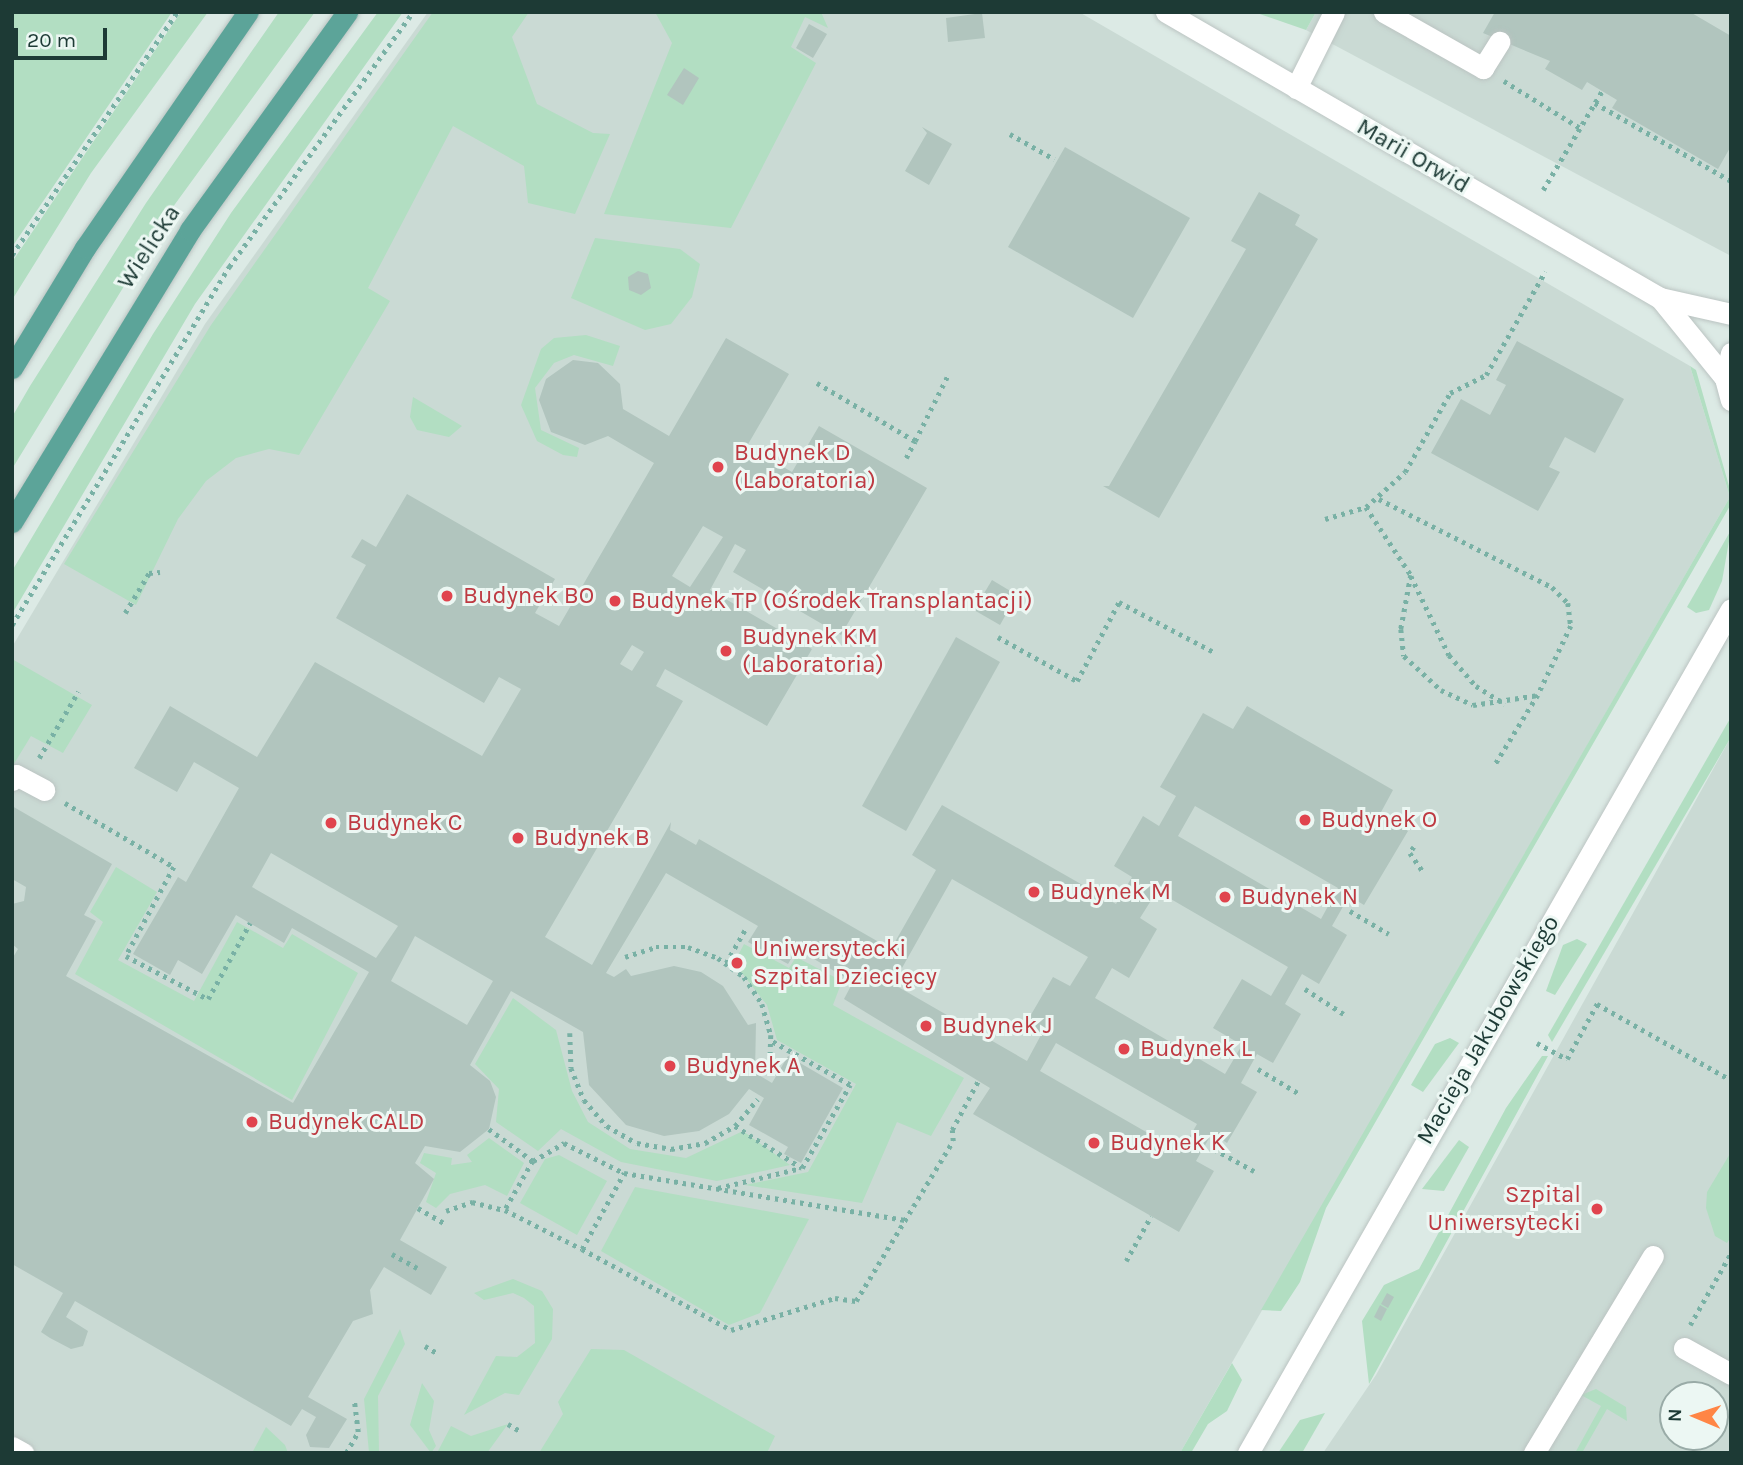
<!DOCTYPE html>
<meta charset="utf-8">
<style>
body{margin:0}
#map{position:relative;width:1743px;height:1465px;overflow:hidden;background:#dceae5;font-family:Karla,sans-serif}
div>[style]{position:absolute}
.built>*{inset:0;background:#cadad4}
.green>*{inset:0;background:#b2dec2}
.building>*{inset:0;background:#b1c5be}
.path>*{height:4.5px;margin-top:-2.25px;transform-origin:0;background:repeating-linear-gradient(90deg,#79b1a5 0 3.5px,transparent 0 8.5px)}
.roads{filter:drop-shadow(0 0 2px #bbc4c2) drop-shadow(0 0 2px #bbc4c2)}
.minor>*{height:21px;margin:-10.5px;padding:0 10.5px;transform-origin:10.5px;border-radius:10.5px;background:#fff}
.major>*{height:21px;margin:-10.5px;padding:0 10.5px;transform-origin:10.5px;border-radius:10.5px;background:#5ca499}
.dots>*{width:19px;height:19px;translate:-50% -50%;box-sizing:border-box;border:4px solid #ecf7f3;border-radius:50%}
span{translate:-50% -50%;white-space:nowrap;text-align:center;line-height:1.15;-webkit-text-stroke:6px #ecf7f3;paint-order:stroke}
.street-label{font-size:24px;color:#1d3a35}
.health-label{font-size:24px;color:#be3a42}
.left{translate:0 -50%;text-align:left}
.right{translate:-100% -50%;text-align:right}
.frame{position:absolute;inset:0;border:14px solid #1d3a35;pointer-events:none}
.north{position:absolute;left:1659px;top:1381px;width:70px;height:70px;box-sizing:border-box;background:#ecf7f3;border:2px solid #99aba7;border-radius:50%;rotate:272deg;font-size:19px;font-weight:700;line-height:28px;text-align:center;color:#1d3a35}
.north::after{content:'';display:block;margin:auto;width:24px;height:32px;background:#ff8545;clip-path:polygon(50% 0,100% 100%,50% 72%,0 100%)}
.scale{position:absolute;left:14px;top:28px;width:93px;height:32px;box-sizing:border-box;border:4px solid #1d3a35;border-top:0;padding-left:9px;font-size:21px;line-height:24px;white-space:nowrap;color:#1d3a35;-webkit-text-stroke:5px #ecf7f3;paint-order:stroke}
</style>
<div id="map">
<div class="built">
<div style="clip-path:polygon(428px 12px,1079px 12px,1690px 366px,1730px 497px,1180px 1453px,12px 1453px,12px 647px,205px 324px)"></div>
<div style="clip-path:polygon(1316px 12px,1731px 12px,1731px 256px,1306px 30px)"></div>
<div style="clip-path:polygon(evenodd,1731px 737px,1731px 1453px,1323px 1453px,1376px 1375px,1731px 737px,1673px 1395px,1715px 1395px,1715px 1437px,1673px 1437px,1673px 1395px)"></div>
</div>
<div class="green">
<div style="clip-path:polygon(12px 12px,172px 12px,12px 247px)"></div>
<div style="clip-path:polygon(181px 12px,208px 12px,91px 173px,12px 300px,12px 262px)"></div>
<div style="clip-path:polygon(279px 12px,315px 12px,170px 211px,12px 469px,12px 417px,30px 386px,146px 203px)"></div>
<div style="clip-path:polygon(378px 12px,403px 12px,195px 304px,12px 614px,12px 571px,153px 334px,231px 213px)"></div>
<div style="clip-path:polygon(433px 12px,529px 12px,512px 37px,537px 104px,593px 133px,610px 134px,575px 214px,528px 203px,524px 166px,453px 126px,368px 288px,390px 301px,299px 455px,269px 449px,236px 458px,206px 481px,178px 519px,136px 605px,64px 564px,211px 325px)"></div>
<div style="clip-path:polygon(655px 12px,821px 12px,828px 28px,805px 17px,791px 47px,816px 63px,731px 228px,604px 214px,672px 43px)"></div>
<div style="clip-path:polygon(1254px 12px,1316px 12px,1306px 30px)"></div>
<div style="clip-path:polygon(595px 238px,680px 249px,700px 264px,692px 297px,671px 324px,645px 330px,571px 298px)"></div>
<div style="clip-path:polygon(586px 335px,620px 346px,613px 366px,574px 355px,554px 363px,535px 388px,541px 430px,579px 448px,577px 457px,563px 455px,537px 441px,521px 405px,541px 349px,554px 338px)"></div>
<div style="clip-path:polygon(1690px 366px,1696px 370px,1731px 493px,1731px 504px,1326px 1208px,1300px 1282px,1281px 1311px,1261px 1310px,1730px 497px)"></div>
<div style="clip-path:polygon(413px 397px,462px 426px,449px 437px,417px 430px,410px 417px)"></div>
<div style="clip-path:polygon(1731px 530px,1722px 581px,1709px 610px,1696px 613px,1687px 607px)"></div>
<div style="clip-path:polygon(12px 659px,92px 705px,63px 753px,31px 736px,12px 767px)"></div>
<div style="clip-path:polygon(1731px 717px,1731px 737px,1552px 1042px,1548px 1035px)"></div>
<div style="clip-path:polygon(116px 867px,157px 892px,118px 960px,194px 1001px,237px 922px,283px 948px,292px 934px,358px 973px,292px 1100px,75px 974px,103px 922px,90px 912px)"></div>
<div style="clip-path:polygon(1577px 939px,1587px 944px,1555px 995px,1546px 991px,1563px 945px)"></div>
<div style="clip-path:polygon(744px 944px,789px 968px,796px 957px,842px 981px,833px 1005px,964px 1078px,931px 1136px,897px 1122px,862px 1203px,745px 1185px,808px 1172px,856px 1084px,777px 1040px,767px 1005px,734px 963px)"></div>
<div style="clip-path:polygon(513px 998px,556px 1030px,572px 1091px,588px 1122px,630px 1149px,686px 1158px,743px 1131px,790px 1165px,717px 1181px,621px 1162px,561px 1129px,538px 1151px,496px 1122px,499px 1089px,475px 1064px)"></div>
<div style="clip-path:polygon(1450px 1038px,1459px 1043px,1423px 1092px,1411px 1085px,1435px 1044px)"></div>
<div style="clip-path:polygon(1542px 1056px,1548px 1056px,1369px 1384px,1362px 1321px,1384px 1285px,1419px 1269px,1506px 1108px)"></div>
<div style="clip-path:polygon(489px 1138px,524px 1163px,507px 1196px,485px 1185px,450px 1194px,436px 1208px,426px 1202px,436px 1173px,420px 1163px,424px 1153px,452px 1158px,451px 1165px,472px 1162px,467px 1155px)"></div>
<div style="clip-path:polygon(1459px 1140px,1469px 1147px,1444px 1191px,1422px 1189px)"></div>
<div style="clip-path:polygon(1731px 1152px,1731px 1237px,1727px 1243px,1715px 1236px,1706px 1208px,1707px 1192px)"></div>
<div style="clip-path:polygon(559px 1155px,607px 1181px,577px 1235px,520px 1203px,545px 1159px)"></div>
<div style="clip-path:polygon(635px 1187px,809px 1219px,760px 1313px,729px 1325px,601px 1251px)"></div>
<div style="clip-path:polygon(513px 1279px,542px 1291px,553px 1309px,552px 1339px,519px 1395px,505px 1393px,464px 1415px,496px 1356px,517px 1357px,535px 1343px,534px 1306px,524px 1298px,513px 1293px,484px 1300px,474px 1293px)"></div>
<div style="clip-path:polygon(400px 1329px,405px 1344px,378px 1396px,379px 1453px,369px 1453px,364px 1399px)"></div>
<div style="clip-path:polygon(591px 1349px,624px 1350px,775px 1436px,767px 1453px,539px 1453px,563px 1414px,558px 1402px)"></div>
<div style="clip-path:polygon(1232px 1363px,1242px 1380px,1227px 1411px,1208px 1424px,1191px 1453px,1180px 1453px)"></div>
<div style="clip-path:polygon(422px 1383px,434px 1401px,429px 1430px,436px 1446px,431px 1453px,410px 1425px)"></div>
<div style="clip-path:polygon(1596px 1389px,1626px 1407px,1627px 1421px,1607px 1409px,1582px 1453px,1575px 1453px,1601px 1406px,1581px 1395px)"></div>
<div style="clip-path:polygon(1325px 1413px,1302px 1453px,1278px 1453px,1300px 1420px)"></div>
<div style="clip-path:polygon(508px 1424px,487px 1453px,437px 1453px,451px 1426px,471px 1436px)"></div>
<div style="clip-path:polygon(266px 1427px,285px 1445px,288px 1453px,252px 1453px)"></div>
</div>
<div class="building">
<div style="clip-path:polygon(1495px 12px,1690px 12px,1731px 36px,1731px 146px,1718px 169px,1612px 108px,1617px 100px,1587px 82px,1582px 90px,1545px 69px,1550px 61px,1483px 33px)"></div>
<div style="clip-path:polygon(982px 13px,985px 38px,948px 42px,946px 18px)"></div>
<div style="clip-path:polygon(809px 24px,827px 34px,813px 58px,796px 48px)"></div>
<div style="clip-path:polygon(684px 68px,699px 78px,683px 105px,667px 95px)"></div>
<div style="clip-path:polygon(922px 127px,952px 144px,929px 185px,905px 171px,927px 133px)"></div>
<div style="clip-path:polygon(1065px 147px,1190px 218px,1133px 318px,1008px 247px)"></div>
<div style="clip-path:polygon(1259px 192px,1300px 215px,1295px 225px,1318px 239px,1159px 518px,1103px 486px,1109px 486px,1246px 249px,1231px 241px)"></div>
<div style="clip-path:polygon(638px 271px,648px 274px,651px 288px,641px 295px,629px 290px,628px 277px)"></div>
<div style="clip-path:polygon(evenodd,726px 338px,789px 374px,747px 446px,792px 472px,819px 426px,927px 488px,841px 635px,733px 572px,746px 550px,735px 544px,710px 590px,812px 649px,767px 726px,665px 669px,656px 686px,683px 701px,545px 937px,592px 965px,671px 822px,670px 830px,696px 845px,699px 839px,891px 949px,936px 870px,912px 855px,942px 805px,1116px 904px,1132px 877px,1114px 866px,1143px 816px,1159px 826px,1176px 796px,1160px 787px,1203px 713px,1233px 729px,1247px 706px,1393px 790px,1380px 814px,1408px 831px,1364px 905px,1349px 896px,1332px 926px,1347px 935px,1319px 984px,1302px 974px,1285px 1004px,1301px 1014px,1273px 1063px,1257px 1054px,1241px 1083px,1257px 1092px,1227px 1143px,1212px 1133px,1196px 1161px,1214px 1171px,1179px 1232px,973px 1114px,990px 1088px,844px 999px,853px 982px,797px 949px,788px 964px,748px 942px,758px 926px,666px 873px,606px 973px,614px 977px,626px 969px,631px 976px,674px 966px,701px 972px,723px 986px,748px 1025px,756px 1023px,755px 1073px,772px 1083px,788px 1056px,843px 1088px,801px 1163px,784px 1154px,788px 1147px,749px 1125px,764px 1098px,749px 1089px,729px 1114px,699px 1131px,664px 1136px,626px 1125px,589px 1085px,583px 1032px,511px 991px,470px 1065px,490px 1081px,496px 1097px,489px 1129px,460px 1152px,425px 1146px,415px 1163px,434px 1179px,400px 1240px,447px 1267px,431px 1295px,384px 1267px,370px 1290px,373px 1314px,353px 1321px,308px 1397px,347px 1419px,329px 1448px,310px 1447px,306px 1435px,316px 1417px,302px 1409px,291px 1426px,75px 1301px,66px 1317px,88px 1331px,83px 1346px,71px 1349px,50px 1338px,41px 1332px,63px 1293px,12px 1264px,12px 959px,18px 949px,12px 944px,12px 904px,24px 901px,26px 887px,12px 879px,12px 806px,112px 864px,84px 915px,96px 921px,66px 976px,293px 1103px,369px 972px,292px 928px,284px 943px,236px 915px,202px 974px,178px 960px,170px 975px,133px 954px,178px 877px,186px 882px,239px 788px,194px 762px,177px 792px,134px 768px,170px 706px,257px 757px,315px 662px,482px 756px,521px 689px,499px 677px,484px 703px,336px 618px,366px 565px,351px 557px,362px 539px,376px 547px,407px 494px,555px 579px,535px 613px,559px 626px,654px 463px,608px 436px,585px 445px,551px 432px,539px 400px,546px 379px,573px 360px,598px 363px,620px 384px,623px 409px,669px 436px,726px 338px,703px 526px,723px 537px,690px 587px,672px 576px,703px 526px,726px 338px,632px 645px,644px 652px,632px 671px,620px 664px,632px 645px,726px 338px,1195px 806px,1338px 888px,1321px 919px,1178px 836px,1195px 806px,726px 338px,271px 853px,398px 926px,376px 958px,252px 887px,271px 853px,726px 338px,952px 879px,1088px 957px,1070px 986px,1053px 977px,1025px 1025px,1041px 1035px,1027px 1061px,893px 984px,952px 879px,726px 338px,1157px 891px,1288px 967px,1271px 996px,1242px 979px,1213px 1028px,1242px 1045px,1225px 1074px,1095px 998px,1112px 968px,1129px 978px,1157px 929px,1140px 918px,1157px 891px,726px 338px,415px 936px,493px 981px,467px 1025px,391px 981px,415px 936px,726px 338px,1056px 1043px,1197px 1124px,1181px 1152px,1040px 1071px,1056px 1043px)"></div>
<div style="clip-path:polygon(1517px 341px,1624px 399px,1595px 453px,1565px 437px,1549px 467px,1560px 472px,1538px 511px,1431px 453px,1461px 399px,1490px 415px,1506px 385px,1496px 380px)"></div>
<div style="clip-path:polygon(992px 580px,1017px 595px,1000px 625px,974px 610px)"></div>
<div style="clip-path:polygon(956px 637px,1000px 662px,906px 831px,862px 806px)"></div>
<div style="clip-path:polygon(1387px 1293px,1394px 1297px,1388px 1308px,1381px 1304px)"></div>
<div style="clip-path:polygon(1380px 1305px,1387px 1309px,1381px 1321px,1374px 1317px)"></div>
</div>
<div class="path">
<div style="left:1504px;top:81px;width:89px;rotate:31.7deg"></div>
<div style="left:1595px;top:103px;width:157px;rotate:29.8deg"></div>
<div style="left:1010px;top:134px;width:51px;rotate:29.6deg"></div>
<div style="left:1543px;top:190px;width:115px;rotate:-59.2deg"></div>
<div style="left:12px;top:255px;width:294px;rotate:-55.8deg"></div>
<div style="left:817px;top:383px;width:114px;rotate:30.6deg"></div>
<div style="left:915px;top:441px;width:74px;rotate:-63.4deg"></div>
<div style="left:906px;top:458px;width:19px;rotate:-62deg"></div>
<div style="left:1379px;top:499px;width:194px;rotate:27deg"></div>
<div style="left:1552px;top:587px;width:23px;rotate:45deg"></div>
<div style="left:1568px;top:603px;width:23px;rotate:83deg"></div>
<div style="left:1571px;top:626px;width:76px;rotate:115.6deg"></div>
<div style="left:1366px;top:507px;width:82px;rotate:56.5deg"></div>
<div style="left:1411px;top:575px;width:55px;rotate:100.5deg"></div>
<div style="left:1401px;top:629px;width:27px;rotate:84deg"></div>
<div style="left:1404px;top:656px;width:50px;rotate:42.6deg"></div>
<div style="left:1441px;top:690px;width:35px;rotate:25deg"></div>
<div style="left:1473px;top:705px;width:66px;rotate:-8.7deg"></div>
<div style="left:1538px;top:695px;width:82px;rotate:121.6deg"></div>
<div style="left:1325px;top:519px;width:43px;rotate:-16.3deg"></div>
<div style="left:1366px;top:507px;width:52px;rotate:-41.9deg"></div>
<div style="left:1405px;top:472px;width:91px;rotate:-60.3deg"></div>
<div style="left:1450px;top:393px;width:40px;rotate:-26.6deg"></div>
<div style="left:1486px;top:375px;width:119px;rotate:-60.2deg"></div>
<div style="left:1411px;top:576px;width:88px;rotate:64.3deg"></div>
<div style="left:1449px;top:655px;width:41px;rotate:48.9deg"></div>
<div style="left:1476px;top:686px;width:34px;rotate:32deg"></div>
<div style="left:125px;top:613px;width:47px;rotate:-59deg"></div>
<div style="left:149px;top:573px;width:11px;rotate:-5deg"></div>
<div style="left:12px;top:625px;width:419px;rotate:-58.8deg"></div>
<div style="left:229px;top:267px;width:314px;rotate:-54.2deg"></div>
<div style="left:998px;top:637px;width:90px;rotate:29.1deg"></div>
<div style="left:1077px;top:681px;width:89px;rotate:-62deg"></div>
<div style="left:1119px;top:602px;width:107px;rotate:27.8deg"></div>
<div style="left:39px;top:758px;width:77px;rotate:-59.4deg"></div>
<div style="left:65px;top:803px;width:126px;rotate:30.4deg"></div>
<div style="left:174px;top:867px;width:101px;rotate:118.3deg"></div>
<div style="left:126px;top:956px;width:93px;rotate:27.7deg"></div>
<div style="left:208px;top:999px;width:87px;rotate:-61.1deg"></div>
<div style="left:1414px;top:847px;width:7px;rotate:124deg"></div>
<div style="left:1410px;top:853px;width:24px;rotate:55deg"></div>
<div style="left:1350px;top:911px;width:45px;rotate:30.5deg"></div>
<div style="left:625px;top:957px;width:33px;rotate:-18deg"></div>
<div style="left:656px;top:947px;width:32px"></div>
<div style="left:688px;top:947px;width:32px;rotate:20deg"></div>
<div style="left:718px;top:958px;width:32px;rotate:36deg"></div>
<div style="left:744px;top:977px;width:32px;rotate:56deg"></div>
<div style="left:762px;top:1004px;width:32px;rotate:74deg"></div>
<div style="left:771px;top:1035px;width:32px;rotate:92deg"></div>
<div style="left:726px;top:963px;width:40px;rotate:-60.3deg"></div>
<div style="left:1305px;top:989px;width:46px;rotate:32.7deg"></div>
<div style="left:570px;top:1033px;width:35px;rotate:88deg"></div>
<div style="left:571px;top:1068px;width:35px;rotate:68deg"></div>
<div style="left:584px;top:1100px;width:35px;rotate:49deg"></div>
<div style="left:607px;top:1126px;width:34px;rotate:30deg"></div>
<div style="left:637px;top:1143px;width:35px;rotate:10deg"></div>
<div style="left:671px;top:1149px;width:35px;rotate:-10deg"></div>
<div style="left:705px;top:1143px;width:34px;rotate:-30deg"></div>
<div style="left:735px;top:1126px;width:35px;rotate:-50deg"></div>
<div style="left:1537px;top:1043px;width:34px;rotate:28deg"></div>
<div style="left:1567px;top:1059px;width:63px;rotate:-61.4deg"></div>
<div style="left:1597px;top:1004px;width:154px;rotate:29.6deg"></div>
<div style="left:1258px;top:1069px;width:47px;rotate:31deg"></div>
<div style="left:735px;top:1126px;width:79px;rotate:32.1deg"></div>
<div style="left:802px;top:1168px;width:96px;rotate:-60deg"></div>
<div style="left:850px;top:1085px;width:90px;rotate:-150.9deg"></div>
<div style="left:489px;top:1129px;width:54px;rotate:36deg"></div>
<div style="left:533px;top:1161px;width:56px;rotate:119.7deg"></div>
<div style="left:1214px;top:1149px;width:46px;rotate:28.8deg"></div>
<div style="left:533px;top:1161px;width:36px;rotate:-30deg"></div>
<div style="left:564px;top:1143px;width:67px;rotate:26.6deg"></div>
<div style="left:718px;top:1188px;width:85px;rotate:-13.5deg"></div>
<div style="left:418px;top:1208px;width:30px;rotate:30deg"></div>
<div style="left:446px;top:1211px;width:28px;rotate:-19deg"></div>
<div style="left:472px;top:1202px;width:34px;rotate:14deg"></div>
<div style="left:505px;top:1210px;width:86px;rotate:26.9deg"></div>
<div style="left:582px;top:1249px;width:87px;rotate:-61.1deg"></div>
<div style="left:624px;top:1173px;width:285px;rotate:9.5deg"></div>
<div style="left:582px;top:1249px;width:170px;rotate:28.5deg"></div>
<div style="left:731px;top:1330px;width:109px;rotate:-17.1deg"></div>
<div style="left:835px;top:1298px;width:21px;rotate:8deg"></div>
<div style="left:856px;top:1301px;width:187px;rotate:-58.8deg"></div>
<div style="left:953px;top:1141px;width:11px;rotate:-95deg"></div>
<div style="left:952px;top:1130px;width:55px;rotate:-62deg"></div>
<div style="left:392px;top:1254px;width:29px;rotate:29deg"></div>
<div style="left:1126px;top:1261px;width:51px;rotate:-60.9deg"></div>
<div style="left:1690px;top:1325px;width:83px;rotate:-60.3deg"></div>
<div style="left:425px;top:1346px;width:14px;rotate:30deg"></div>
<div style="left:508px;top:1424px;width:16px;rotate:30deg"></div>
<div style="left:346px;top:1453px;width:24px;rotate:-60deg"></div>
<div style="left:358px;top:1432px;width:31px;rotate:-97deg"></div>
</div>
<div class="roads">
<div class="minor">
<div style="left:1166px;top:12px;width:571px;rotate:30.07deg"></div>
<div style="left:1660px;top:298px;width:103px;rotate:50.9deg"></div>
<div style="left:1384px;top:12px;width:114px;rotate:29.5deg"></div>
<div style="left:1483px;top:68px;width:31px;rotate:-58deg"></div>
<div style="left:1296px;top:88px;width:85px;rotate:-63.4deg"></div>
<div style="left:1660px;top:298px;width:73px;rotate:12.7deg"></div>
<div style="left:1731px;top:353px;width:26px;rotate:103deg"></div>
<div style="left:1725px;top:378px;width:23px;rotate:75deg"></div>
<div style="left:12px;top:780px;width:6px;rotate:-51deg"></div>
<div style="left:16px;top:775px;width:32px;rotate:28deg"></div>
<div style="left:1684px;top:1348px;width:54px;rotate:29deg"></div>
<div style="left:12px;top:1447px;width:13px;rotate:29deg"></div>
<div style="left:1248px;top:1453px;width:972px;rotate:-60.22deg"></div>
<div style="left:1534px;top:1453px;width:230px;rotate:-58.9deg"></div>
</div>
<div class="major">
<div style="left:12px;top:368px;width:140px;rotate:-58.7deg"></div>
<div style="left:85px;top:248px;width:287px;rotate:-55.4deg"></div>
<div style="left:12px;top:522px;width:342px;rotate:-58.6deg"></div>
<div style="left:190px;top:230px;width:269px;rotate:-54.2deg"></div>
</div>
</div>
<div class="dots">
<div style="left:718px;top:467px;background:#e0444e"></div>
<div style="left:447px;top:596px;background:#e0444e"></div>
<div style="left:615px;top:601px;background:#e0444e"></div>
<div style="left:726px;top:651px;background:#e0444e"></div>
<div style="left:1305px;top:820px;background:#e0444e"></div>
<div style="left:331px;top:823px;background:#e0444e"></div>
<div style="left:518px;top:838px;background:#e0444e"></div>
<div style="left:1034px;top:892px;background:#e0444e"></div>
<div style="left:1225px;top:897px;background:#e0444e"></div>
<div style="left:737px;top:963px;background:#e0444e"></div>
<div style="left:926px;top:1026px;background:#e0444e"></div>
<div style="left:1124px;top:1049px;background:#e0444e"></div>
<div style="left:670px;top:1066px;background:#e0444e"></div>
<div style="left:252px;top:1122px;background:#e0444e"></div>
<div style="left:1094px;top:1143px;background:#e0444e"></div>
<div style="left:1597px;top:1209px;background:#e0444e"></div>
</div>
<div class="street-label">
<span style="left:1413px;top:156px;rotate:30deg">Marii Orwid</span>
<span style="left:149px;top:247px;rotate:-57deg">Wielicka</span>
<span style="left:1488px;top:1030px;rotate:-60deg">Macieja Jakubowskiego</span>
</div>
<div class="health-label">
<span class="left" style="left:734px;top:467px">Budynek D<br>(Laboratoria)</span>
<span class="left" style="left:463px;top:596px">Budynek BO</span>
<span class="left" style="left:631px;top:601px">Budynek TP (Ośrodek Transplantacji)</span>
<span class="left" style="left:742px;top:651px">Budynek KM<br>(Laboratoria)</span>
<span class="left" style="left:1321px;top:820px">Budynek O</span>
<span class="left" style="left:347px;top:823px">Budynek C</span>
<span class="left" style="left:534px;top:838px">Budynek B</span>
<span class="left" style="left:1050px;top:892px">Budynek M</span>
<span class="left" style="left:1241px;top:897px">Budynek N</span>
<span class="left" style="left:753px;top:963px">Uniwersytecki<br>Szpital Dziecięcy</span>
<span class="left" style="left:942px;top:1026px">Budynek J</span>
<span class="left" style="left:1140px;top:1049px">Budynek L</span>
<span class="left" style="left:686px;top:1066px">Budynek A</span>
<span class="left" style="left:268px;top:1122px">Budynek CALD</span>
<span class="left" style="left:1110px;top:1143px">Budynek K</span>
<span class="right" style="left:1581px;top:1209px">Szpital<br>Uniwersytecki</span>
</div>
<div class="frame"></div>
<div class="north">N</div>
<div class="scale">20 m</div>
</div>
